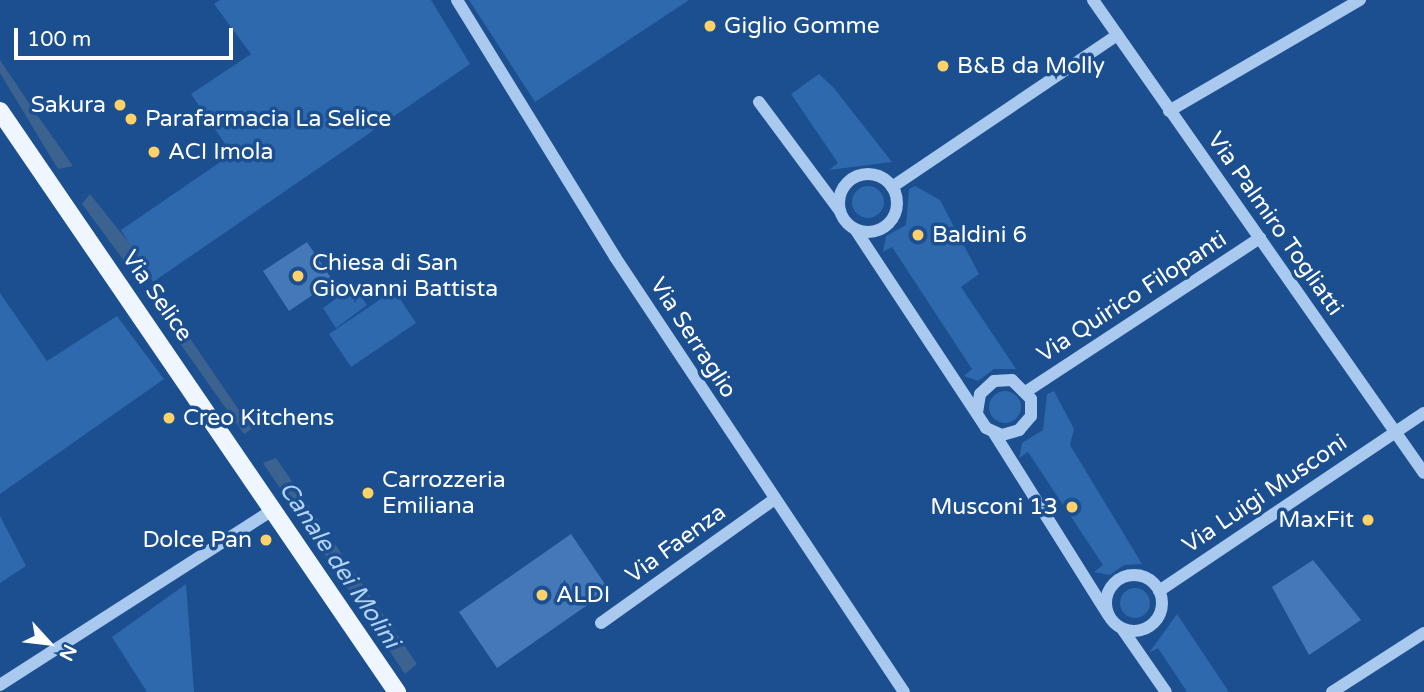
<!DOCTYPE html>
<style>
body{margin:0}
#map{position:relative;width:1424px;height:692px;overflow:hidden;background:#1b4f8f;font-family:"Varela Round",sans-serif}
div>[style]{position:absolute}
.green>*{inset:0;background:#2e69ad}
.round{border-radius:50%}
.water>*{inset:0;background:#3c6290}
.building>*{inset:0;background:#4478b7}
.minor>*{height:12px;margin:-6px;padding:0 6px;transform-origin:6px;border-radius:6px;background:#a9c9ee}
.minor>.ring{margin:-6px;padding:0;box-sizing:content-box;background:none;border:12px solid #a9c9ee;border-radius:50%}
.major>*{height:18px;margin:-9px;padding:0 9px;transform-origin:9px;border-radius:9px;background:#f0f6ff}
.dots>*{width:19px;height:19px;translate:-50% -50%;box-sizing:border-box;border:4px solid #1b4f8f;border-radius:50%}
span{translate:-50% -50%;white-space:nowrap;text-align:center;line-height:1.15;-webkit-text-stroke:7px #1b4f8f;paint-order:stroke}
.poi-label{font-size:23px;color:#fff}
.left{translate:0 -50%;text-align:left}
.right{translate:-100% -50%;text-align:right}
.street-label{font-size:23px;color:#fff}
.water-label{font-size:24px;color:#b5d3f5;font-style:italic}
.north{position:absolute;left:14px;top:608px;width:70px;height:70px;-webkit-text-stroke:5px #1b4f8f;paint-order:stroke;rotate:117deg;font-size:19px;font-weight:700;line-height:28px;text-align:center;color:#fff}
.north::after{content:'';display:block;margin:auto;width:24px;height:32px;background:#fff;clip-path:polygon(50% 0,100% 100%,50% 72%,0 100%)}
.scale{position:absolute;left:14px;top:28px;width:219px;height:32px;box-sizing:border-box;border:4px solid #fff;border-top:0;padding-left:9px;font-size:21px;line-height:24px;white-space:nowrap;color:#fff;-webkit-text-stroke:5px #1b4f8f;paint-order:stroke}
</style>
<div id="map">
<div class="green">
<div style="clip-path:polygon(220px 0,431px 0,470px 64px,153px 282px,121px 230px,232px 154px,191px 94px,251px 54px,214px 4px)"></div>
<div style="clip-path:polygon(469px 0,689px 0,535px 102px)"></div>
<div style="clip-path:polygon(819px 74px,833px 87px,892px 162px,829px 170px,838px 163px,791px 94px)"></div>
<div style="clip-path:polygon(915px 186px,940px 200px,979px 274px,961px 287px,1016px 369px,994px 369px,978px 381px,964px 376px,972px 369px,892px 247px,883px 252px,886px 236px,906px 225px,909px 189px)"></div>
<div class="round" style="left:852px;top:186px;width:32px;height:32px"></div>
<div style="clip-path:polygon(353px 286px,367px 305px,336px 328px,323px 308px)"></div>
<div style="clip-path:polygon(394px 290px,416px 323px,351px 367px,329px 334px)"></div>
<div style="clip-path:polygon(0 293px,47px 361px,117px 316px,164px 379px,0 494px)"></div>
<div style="clip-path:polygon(1054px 391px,1074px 429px,1070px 445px,1142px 564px,1124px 565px,1110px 575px,1094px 572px,1103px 565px,1028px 452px,1019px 458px,1022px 443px,1043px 430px,1047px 394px)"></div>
<div class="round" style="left:989px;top:391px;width:32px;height:32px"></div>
<div style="clip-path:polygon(0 516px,26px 566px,0 583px)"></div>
<div style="clip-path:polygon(186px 584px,194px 692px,147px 692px,112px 637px)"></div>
<div class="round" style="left:1120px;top:588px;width:30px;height:30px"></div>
<div style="clip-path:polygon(1177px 614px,1229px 692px,1187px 692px,1158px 648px,1149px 653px)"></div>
</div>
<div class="water">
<div style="clip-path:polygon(0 60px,33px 109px,73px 166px,58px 169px,0 73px)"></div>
<div style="clip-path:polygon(90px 194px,137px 253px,128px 266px,82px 204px)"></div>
<div style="clip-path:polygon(167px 305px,252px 429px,244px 434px,157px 311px)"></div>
<div style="clip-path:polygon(276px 458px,417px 664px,405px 674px,263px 463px)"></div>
</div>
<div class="building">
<div style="clip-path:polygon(307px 242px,333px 281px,289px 311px,263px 271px)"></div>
<div style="clip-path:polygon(571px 534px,609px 590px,497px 668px,459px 612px)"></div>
<div style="clip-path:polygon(1313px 560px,1361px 620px,1309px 655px,1272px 587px)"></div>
</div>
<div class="minor">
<div style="left:457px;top:0;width:302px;rotate:58.4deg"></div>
<div style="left:615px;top:257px;width:522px;rotate:56.4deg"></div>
<div style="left:1093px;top:0;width:577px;rotate:55.02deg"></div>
<div style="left:759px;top:102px;width:136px;rotate:53.4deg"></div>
<div style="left:1169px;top:111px;width:221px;rotate:-30.2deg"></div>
<div class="ring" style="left:839px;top:174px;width:46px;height:46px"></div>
<div style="left:892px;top:187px;width:272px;rotate:-34deg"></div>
<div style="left:855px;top:229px;width:238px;rotate:56.6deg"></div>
<div style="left:986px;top:428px;width:17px;rotate:24deg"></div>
<div style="left:1002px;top:435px;width:18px;rotate:-16deg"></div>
<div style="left:1019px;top:430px;width:18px;rotate:-49deg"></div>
<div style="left:1031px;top:416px;width:17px;rotate:-90deg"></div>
<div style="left:1031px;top:399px;width:27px;rotate:-135deg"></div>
<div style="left:1012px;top:380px;width:18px;rotate:177deg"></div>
<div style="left:994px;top:381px;width:19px;rotate:137deg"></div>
<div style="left:980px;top:394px;width:18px;rotate:99deg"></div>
<div style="left:1027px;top:391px;width:279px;rotate:-33.3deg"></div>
<div style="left:994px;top:433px;width:215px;rotate:57.9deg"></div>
<div class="ring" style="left:1106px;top:575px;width:44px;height:44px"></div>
<div style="left:1159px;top:591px;width:319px;rotate:-33.9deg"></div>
<div style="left:601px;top:623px;width:214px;rotate:-35.5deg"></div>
<div style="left:1123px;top:630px;width:75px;rotate:55.3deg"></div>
<div style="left:0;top:685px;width:326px;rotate:-32.7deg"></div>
<div style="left:1332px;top:692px;width:109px;rotate:-32.7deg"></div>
</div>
<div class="major">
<div style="left:0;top:111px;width:704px;rotate:55.66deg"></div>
</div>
<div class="dots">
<div style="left:710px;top:26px;background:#ffd166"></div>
<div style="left:943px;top:66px;background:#ffd166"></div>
<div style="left:120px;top:105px;background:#ffd166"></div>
<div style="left:131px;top:119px;background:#ffd166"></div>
<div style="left:154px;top:152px;background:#ffd166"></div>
<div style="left:918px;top:235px;background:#ffd166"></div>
<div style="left:298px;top:276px;background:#ffd166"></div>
<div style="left:169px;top:418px;background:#ffd166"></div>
<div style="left:368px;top:493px;background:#ffd166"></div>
<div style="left:1072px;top:507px;background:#ffd166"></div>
<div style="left:1368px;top:520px;background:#ffd166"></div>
<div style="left:266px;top:540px;background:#ffd166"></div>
<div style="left:542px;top:595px;background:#ffd166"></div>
</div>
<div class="poi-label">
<span class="left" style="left:724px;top:26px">Giglio Gomme</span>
<span class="left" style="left:957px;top:66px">B&amp;B da Molly</span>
<span class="right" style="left:106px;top:105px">Sakura</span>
<span class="left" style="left:145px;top:119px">Parafarmacia La Selice</span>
<span class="left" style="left:168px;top:152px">ACI Imola</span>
<span class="left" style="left:932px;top:235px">Baldini 6</span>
<span class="left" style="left:312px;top:276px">Chiesa di San<br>Giovanni Battista</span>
<span class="left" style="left:183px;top:418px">Creo Kitchens</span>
<span class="left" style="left:382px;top:493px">Carrozzeria<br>Emiliana</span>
<span class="right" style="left:1058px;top:507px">Musconi 13</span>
<span class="right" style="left:1354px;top:520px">MaxFit</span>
<span class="right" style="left:252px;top:540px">Dolce Pan</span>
<span class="left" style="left:556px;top:595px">ALDI</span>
</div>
<div class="street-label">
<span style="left:1275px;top:224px;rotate:55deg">Via Palmiro Togliatti</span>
<span style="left:157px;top:296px;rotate:55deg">Via Selice</span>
<span style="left:1132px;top:297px;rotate:-33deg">Via Quirico Filopanti</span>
<span style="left:693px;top:338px;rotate:57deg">Via Serraglio</span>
<span style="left:1265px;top:494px;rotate:-34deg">Via Luigi Musconi</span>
<span style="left:676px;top:544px;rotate:-36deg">Via Faenza</span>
</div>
<div class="water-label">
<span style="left:339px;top:565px;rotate:56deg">Canale dei Molini</span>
</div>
<div class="north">N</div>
<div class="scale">100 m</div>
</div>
